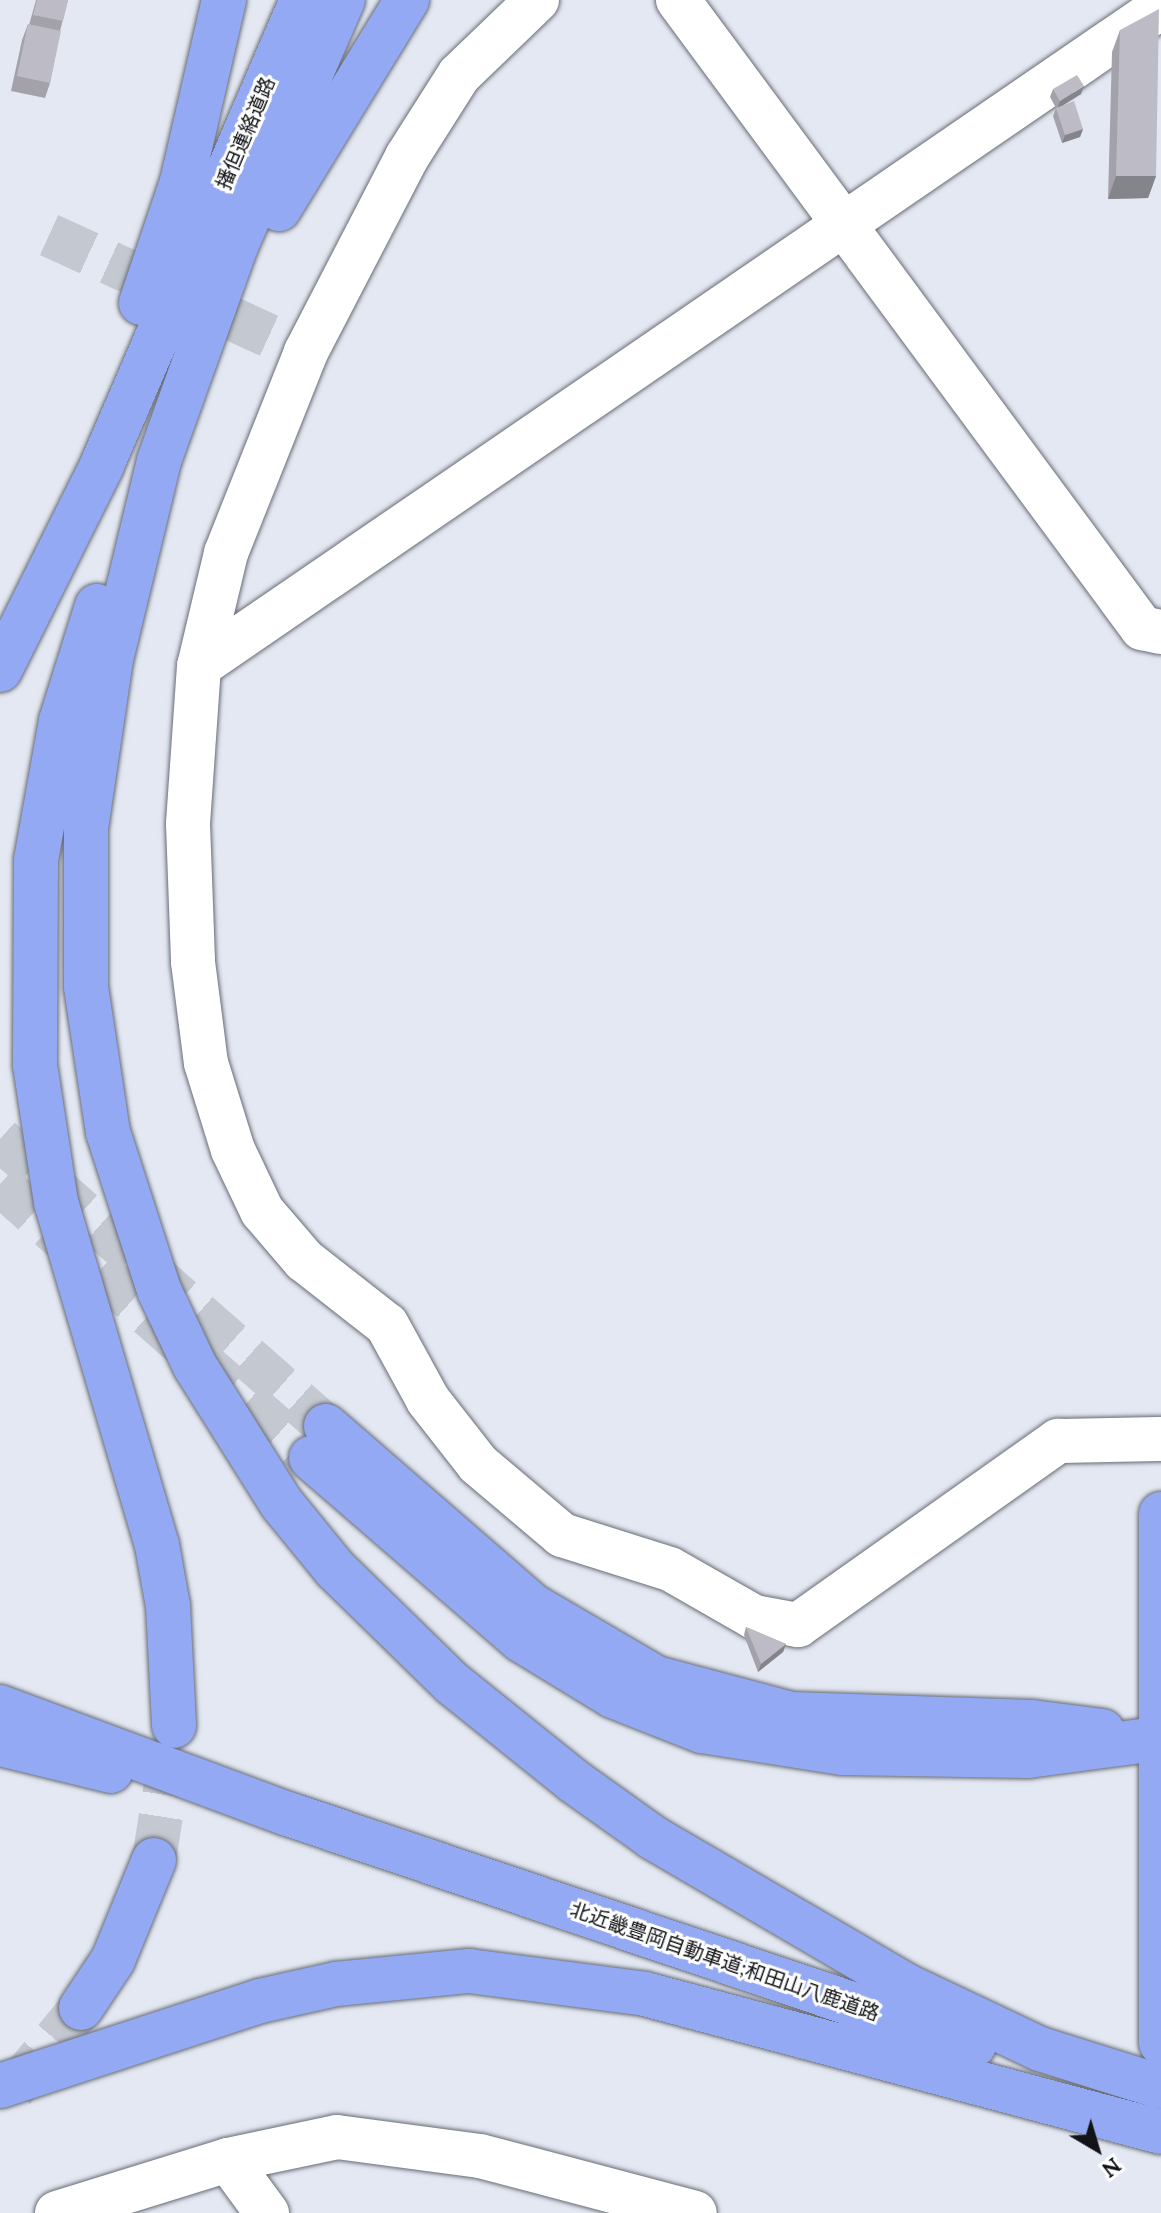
<!DOCTYPE html>
<meta charset="utf-8">
<style>
body{margin:0}
#map{position:relative;width:1161px;height:2213px;overflow:hidden;background:#e3e8f2;font-family:Lora,"Noto Sans JP",serif}
div>[style]{position:absolute}
.minor-tunnel>*{height:44px;margin-top:-22px;transform-origin:0;background:repeating-linear-gradient(90deg,#c4c8d1 0 44px,transparent 0 66px)}
.highway-tunnel>*{height:44px;margin-top:-22px;transform-origin:0;background:repeating-linear-gradient(90deg,#c4c8d1 0 44px,transparent 0 66px)}
.roads{filter:drop-shadow(0 0 2px #686c75) drop-shadow(0 0 2px #686c75)}
.minor>*{height:44px;margin:-22px;padding:0 22px;transform-origin:22px;border-radius:22px;background:#fff}
.highway>*{height:44px;margin:-22px;padding:0 22px;transform-origin:22px;border-radius:22px;background:#94a9f4}
.wall>*{inset:0;background:#a3a2aa}
.shaded-wall>*{inset:0;background:#84848b}
.building>*{inset:0;background:#bdbcc6}
span{translate:-50% -50%;white-space:nowrap;text-align:center;line-height:1.15;-webkit-text-stroke:6px #fff;paint-order:stroke}
.street-label{font-size:20px;color:#111316}
.north{position:absolute;left:1057px;top:2109px;width:80px;height:80px;-webkit-text-stroke:6px #fff;paint-order:stroke;rotate:142deg;font-size:22px;font-weight:700;line-height:32px;text-align:center;color:#111316}
.north::after{content:'';display:block;margin:auto;width:28px;height:36px;background:#111316;clip-path:polygon(50% 0,100% 100%,50% 72%,0 100%)}
</style>
<div id="map">
<div class="minor-tunnel">
<div style="left:49px;top:235px;width:264px;rotate:24.6deg"></div>
</div>
<div class="highway-tunnel">
<div style="left:0;top:1139px;width:434px;rotate:41.4deg"></div>
<div style="left:0;top:1184px;width:414px;rotate:41.4deg"></div>
<div style="left:154px;top:1860px;width:130px;rotate:-81.1deg"></div>
<div style="left:13px;top:2090px;width:107px;rotate:-50.3deg"></div>
</div>
<div class="roads">
<div class="minor">
<div style="left:537px;top:0;width:108px;rotate:136.1deg"></div>
<div style="left:459px;top:75px;width:97px;rotate:122.4deg"></div>
<div style="left:407px;top:157px;width:220px;rotate:117.4deg"></div>
<div style="left:306px;top:352px;width:216px;rotate:111.7deg"></div>
<div style="left:226px;top:553px;width:116px;rotate:103.4deg"></div>
<div style="left:199px;top:666px;width:158px;rotate:94deg"></div>
<div style="left:188px;top:824px;width:138px;rotate:87.9deg"></div>
<div style="left:193px;top:962px;width:102px;rotate:82.7deg"></div>
<div style="left:206px;top:1063px;width:91px;rotate:72.8deg"></div>
<div style="left:233px;top:1150px;width:68px;rotate:64.6deg"></div>
<div style="left:262px;top:1211px;width:65px;rotate:49.4deg"></div>
<div style="left:304px;top:1260px;width:105px;rotate:38.1deg"></div>
<div style="left:387px;top:1325px;width:85px;rotate:61.3deg"></div>
<div style="left:428px;top:1400px;width:81px;rotate:52deg"></div>
<div style="left:478px;top:1464px;width:110px;rotate:40.2deg"></div>
<div style="left:562px;top:1535px;width:113px;rotate:17.5deg"></div>
<div style="left:670px;top:1569px;width:97px;rotate:29.7deg"></div>
<div style="left:754px;top:1617px;width:45px;rotate:10.3deg"></div>
<div style="left:798px;top:1625px;width:319px;rotate:-35.3deg"></div>
<div style="left:1058px;top:1441px;width:103px;rotate:-1.1deg"></div>
<div style="left:678px;top:0;width:781px;rotate:53.54deg"></div>
<div style="left:1142px;top:628px;width:19px;rotate:12deg"></div>
<div style="left:199px;top:666px;width:1166px;rotate:-34.41deg"></div>
<div style="left:228px;top:2160px;width:66px;rotate:53.7deg"></div>
<div style="left:57px;top:2213px;width:179px;rotate:-17.2deg"></div>
<div style="left:228px;top:2160px;width:111px;rotate:-11.9deg"></div>
<div style="left:337px;top:2137px;width:144px;rotate:7.6deg"></div>
<div style="left:480px;top:2156px;width:222px;rotate:14.8deg"></div>
</div>
<div class="highway">
<div style="left:279px;top:209px;width:245px;rotate:-58.5deg"></div>
<div style="left:237px;top:243px;width:232px;rotate:109.7deg"></div>
<div style="left:159px;top:461px;width:204px;rotate:103.6deg"></div>
<div style="left:111px;top:659px;width:171px;rotate:98.4deg"></div>
<div style="left:86px;top:828px;width:159px;rotate:90deg"></div>
<div style="left:86px;top:987px;width:147px;rotate:81.4deg"></div>
<div style="left:108px;top:1132px;width:166px;rotate:72.1deg"></div>
<div style="left:159px;top:1290px;width:84px;rotate:64.7deg"></div>
<div style="left:195px;top:1366px;width:163px;rotate:57.8deg"></div>
<div style="left:282px;top:1504px;width:84px;rotate:50.8deg"></div>
<div style="left:335px;top:1569px;width:165px;rotate:44.3deg"></div>
<div style="left:453px;top:1684px;width:156px;rotate:38.8deg"></div>
<div style="left:575px;top:1782px;width:95px;rotate:35.5deg"></div>
<div style="left:652px;top:1837px;width:293px;rotate:30.3deg"></div>
<div style="left:905px;top:1985px;width:149px;rotate:25.4deg"></div>
<div style="left:1040px;top:2049px;width:127px;rotate:17.4deg"></div>
<div style="left:226px;top:269px;width:293px;rotate:-66.5deg"></div>
<div style="left:141px;top:303px;width:128px;rotate:-71.3deg"></div>
<div style="left:182px;top:182px;width:187px;rotate:-77deg"></div>
<div style="left:97px;top:606px;width:121px;rotate:107.4deg"></div>
<div style="left:61px;top:721px;width:141px;rotate:100.2deg"></div>
<div style="left:36px;top:860px;width:205px;rotate:90.3deg"></div>
<div style="left:35px;top:1065px;width:139px;rotate:81.3deg"></div>
<div style="left:56px;top:1202px;width:358px;rotate:73.6deg"></div>
<div style="left:157px;top:1545px;width:62px;rotate:79.8deg"></div>
<div style="left:168px;top:1606px;width:120px;rotate:87.1deg"></div>
<div style="left:0;top:670px;width:229px;rotate:-63.5deg"></div>
<div style="left:102px;top:465px;width:506px;rotate:-66.73deg"></div>
<div style="left:326px;top:1426px;width:274px;rotate:41deg"></div>
<div style="left:533px;top:1606px;width:143px;rotate:30.3deg"></div>
<div style="left:656px;top:1678px;width:140px;rotate:14.9deg"></div>
<div style="left:791px;top:1714px;width:241px;rotate:1.9deg"></div>
<div style="left:1032px;top:1722px;width:71px;rotate:7.3deg"></div>
<div style="left:311px;top:1458px;width:278px;rotate:40.9deg"></div>
<div style="left:521px;top:1640px;width:108px;rotate:31.3deg"></div>
<div style="left:613px;top:1696px;width:96px;rotate:21.5deg"></div>
<div style="left:702px;top:1731px;width:142px;rotate:8.9deg"></div>
<div style="left:842px;top:1753px;width:186px;rotate:0.9deg"></div>
<div style="left:1028px;top:1756px;width:129px;rotate:-7.6deg"></div>
<div style="left:1161px;top:1514px;width:529px;rotate:90deg"></div>
<div style="left:0;top:1707px;width:307px;rotate:20.4deg"></div>
<div style="left:288px;top:1814px;width:724px;rotate:18.61deg"></div>
<div style="left:0;top:1744px;width:114px;rotate:13.7deg"></div>
<div style="left:81px;top:2008px;width:58px;rotate:-56.3deg"></div>
<div style="left:113px;top:1960px;width:108px;rotate:-67.7deg"></div>
<div style="left:0;top:2086px;width:274px;rotate:-18.1deg"></div>
<div style="left:260px;top:2001px;width:78px;rotate:-12.6deg"></div>
<div style="left:336px;top:1984px;width:134px;rotate:-5.6deg"></div>
<div style="left:469px;top:1971px;width:177px;rotate:7.4deg"></div>
<div style="left:645px;top:1994px;width:534px;rotate:14.97deg"></div>
</div>
</div>
<div class="wall">
<div style="clip-path:polygon(36px 0,68px 0,60px 31px,50px 83px,45px 98px,11px 91px,22px 40px,28px 24px,29px 25px)"></div>
<div style="clip-path:polygon(1120px 30px,1156px 176px,1148px 198px,1108px 199px,1112px 52px)"></div>
<div style="clip-path:polygon(1053px 89px,1081px 94px,1063px 105px,1083px 129px,1080px 137px,1062px 143px,1053px 116px,1056px 108px,1050px 97px)"></div>
<div style="clip-path:polygon(746px 1627px,786px 1644px,783px 1652px,758px 1672px,744px 1635px)"></div>
</div>
<div class="shaded-wall">
<div style="clip-path:polygon(1084px 86px,1081px 94px,1057px 109px,1060px 101px)"></div>
<div style="clip-path:polygon(1083px 129px,1080px 137px,1062px 143px,1065px 135px)"></div>
<div style="clip-path:polygon(1116px 176px,1156px 176px,1148px 198px,1108px 199px)"></div>
<div style="clip-path:polygon(786px 1644px,783px 1652px,758px 1672px,761px 1664px)"></div>
</div>
<div class="building">
<div style="clip-path:polygon(37px 0,68px 0,63px 21px,33px 15px)"></div>
<div style="clip-path:polygon(1159px 9px,1156px 176px,1116px 176px,1120px 30px)"></div>
<div style="clip-path:polygon(28px 24px,61px 31px,50px 83px,17px 76px)"></div>
<div style="clip-path:polygon(1077px 75px,1084px 86px,1060px 101px,1053px 89px)"></div>
<div style="clip-path:polygon(1074px 101px,1083px 129px,1065px 135px,1056px 108px)"></div>
<div style="clip-path:polygon(746px 1627px,786px 1644px,761px 1664px)"></div>
</div>
<div class="street-label">
<span style="left:245px;top:133px;rotate:-67deg">播但連絡道路</span>
<span style="left:725px;top:1961px;rotate:19deg">北近畿豊岡自動車道;和田山八鹿道路</span>
</div>
<div class="north">N</div>
</div>
